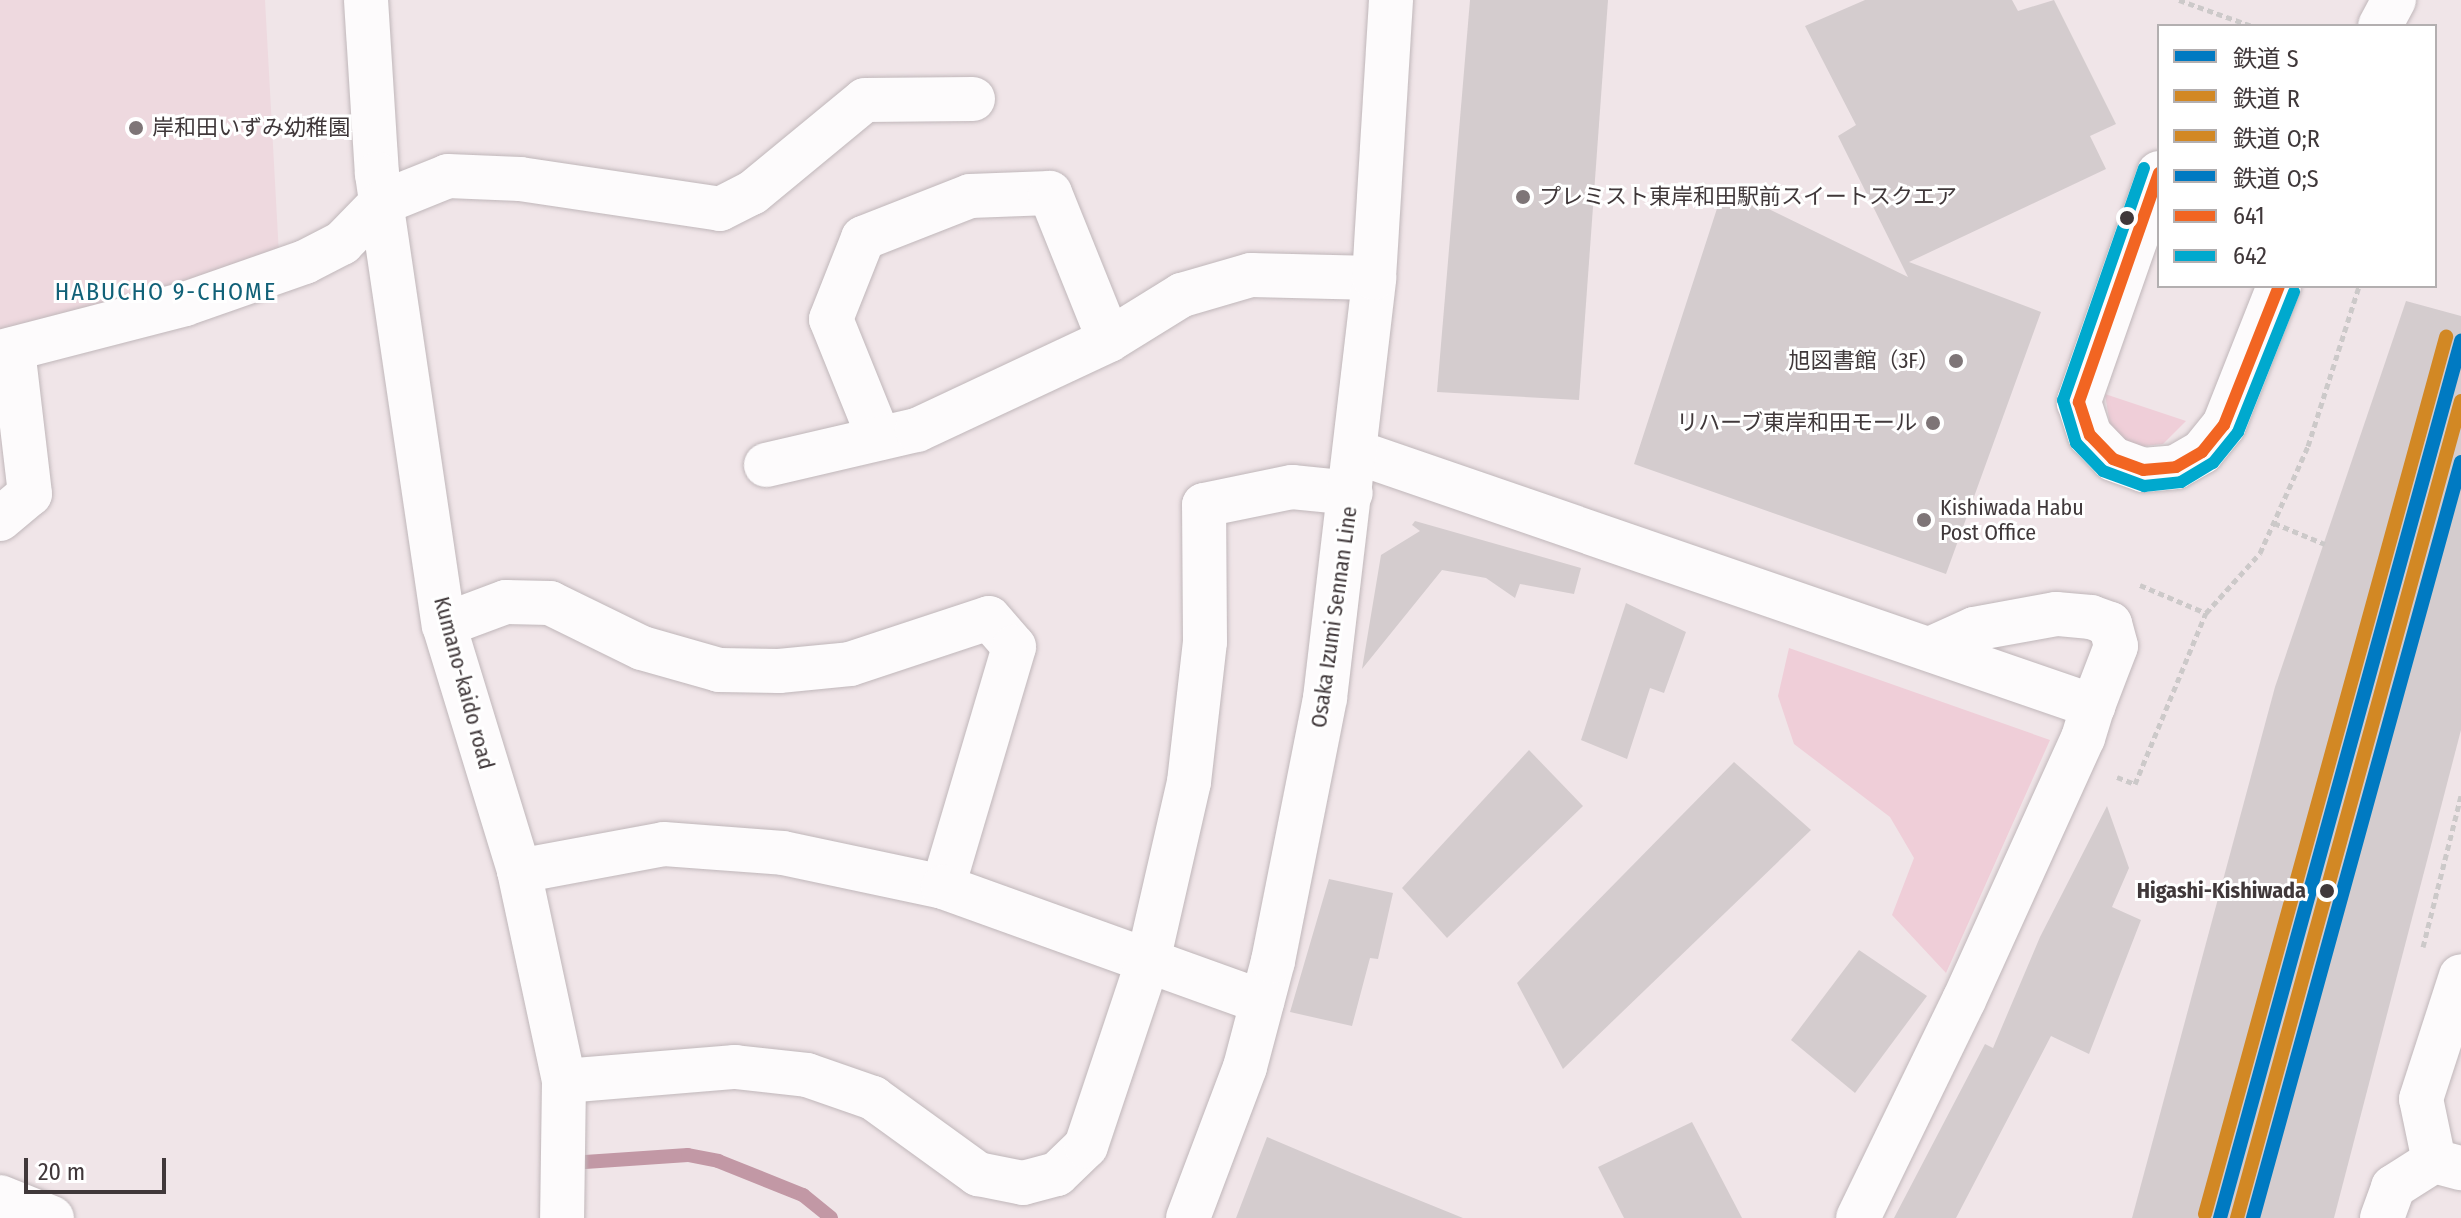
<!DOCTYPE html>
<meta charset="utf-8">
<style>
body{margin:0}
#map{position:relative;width:2461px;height:1218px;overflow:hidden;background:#f0e5e8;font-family:"Fira Sans Condensed","Noto Sans JP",sans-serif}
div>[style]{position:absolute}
.built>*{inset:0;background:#eed9df}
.green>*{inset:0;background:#efced8}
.stream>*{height:14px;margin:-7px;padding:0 7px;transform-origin:7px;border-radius:7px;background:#c298a5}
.building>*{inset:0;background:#d4ccce}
.path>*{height:5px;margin-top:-2.5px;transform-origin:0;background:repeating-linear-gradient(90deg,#ccc9c9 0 6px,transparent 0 10px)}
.roads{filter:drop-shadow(0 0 2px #c0b7ba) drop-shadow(0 0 2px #c0b7ba)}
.minor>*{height:44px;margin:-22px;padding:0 22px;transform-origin:22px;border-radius:22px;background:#fdfbfc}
.major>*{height:44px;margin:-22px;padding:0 22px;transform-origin:22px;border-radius:22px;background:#fdfbfc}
.bus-1>*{height:12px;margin:-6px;padding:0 6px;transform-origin:6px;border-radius:6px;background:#f26522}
.bus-2>*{height:12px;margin:-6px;padding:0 6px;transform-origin:6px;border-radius:6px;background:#00a9ce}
.rail-1>*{height:14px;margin:-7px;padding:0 7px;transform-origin:7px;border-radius:7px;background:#007ac2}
.rail-2>*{height:14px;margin:-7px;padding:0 7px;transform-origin:7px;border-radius:7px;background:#d28824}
.rail-3>*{height:14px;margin:-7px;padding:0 7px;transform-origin:7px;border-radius:7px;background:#d28824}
.rail-4>*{height:14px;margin:-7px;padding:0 7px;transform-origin:7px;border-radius:7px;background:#007ac2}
.dots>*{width:22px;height:22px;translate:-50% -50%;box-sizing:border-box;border:4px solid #fff;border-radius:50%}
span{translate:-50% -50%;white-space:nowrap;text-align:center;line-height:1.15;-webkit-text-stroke:6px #fff;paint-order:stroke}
.poi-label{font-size:22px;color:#40383a}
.left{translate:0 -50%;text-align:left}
.right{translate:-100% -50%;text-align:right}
.street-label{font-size:22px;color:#40383a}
.stop-label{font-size:22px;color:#40383a;font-weight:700}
.neighbourhood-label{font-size:24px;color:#116178;letter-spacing:2px}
.legend{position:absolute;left:2157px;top:24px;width:280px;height:264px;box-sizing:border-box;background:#fff;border:2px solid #b3afb0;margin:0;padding:10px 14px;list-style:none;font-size:24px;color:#40383a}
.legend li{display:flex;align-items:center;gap:16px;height:40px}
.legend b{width:40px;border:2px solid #b3afb0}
.scale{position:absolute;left:24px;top:1158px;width:142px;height:36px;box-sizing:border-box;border:4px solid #40383a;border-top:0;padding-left:10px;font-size:24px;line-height:28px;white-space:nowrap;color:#40383a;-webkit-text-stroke:6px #fff;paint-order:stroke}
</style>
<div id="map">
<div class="built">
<div style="clip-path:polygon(0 0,265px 0,279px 255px,0 338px)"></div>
</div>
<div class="green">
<div style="clip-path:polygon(2105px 394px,2186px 421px,2163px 444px,2134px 447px,2111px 431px)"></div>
<div style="clip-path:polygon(1789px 648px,2050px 740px,1946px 973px,1892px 915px,1914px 858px,1890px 817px,1794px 744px,1778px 696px)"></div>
</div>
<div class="stream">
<div style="left:585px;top:1162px;width:103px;rotate:-3.9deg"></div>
<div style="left:688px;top:1155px;width:31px;rotate:11deg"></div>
<div style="left:718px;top:1161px;width:92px;rotate:21.8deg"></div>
<div style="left:803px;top:1195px;width:36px;rotate:39deg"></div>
</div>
<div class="building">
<div style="clip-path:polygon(1470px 0,1608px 0,1579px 400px,1437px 392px)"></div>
<div style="clip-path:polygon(1865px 0,2012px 0,2018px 11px,2054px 0,2116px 124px,2090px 136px,2106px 169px,1909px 262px,2041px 312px,1946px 574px,1634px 464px,1724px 187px,1908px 277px,1838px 136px,1856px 125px,1805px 26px)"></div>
<div style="clip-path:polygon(2406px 301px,2461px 316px,2461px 730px,2334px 1218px,2132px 1218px,2275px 687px)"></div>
<div style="clip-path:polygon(1415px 521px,1581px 568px,1574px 594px,1520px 584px,1515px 598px,1486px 578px,1442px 570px,1362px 669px,1381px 555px,1420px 531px,1412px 525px)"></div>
<div style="clip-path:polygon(1626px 603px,1686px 632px,1664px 693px,1650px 688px,1627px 759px,1581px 740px)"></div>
<div style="clip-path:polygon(1529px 750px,1583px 806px,1447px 938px,1402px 888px)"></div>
<div style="clip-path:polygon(1734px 762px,1811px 830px,1563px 1069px,1517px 983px)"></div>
<div style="clip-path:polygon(2107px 806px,2129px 868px,2112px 907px,2141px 920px,2089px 1054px,2051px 1036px,1956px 1218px,1894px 1218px,1985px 1044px,1993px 1048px,2040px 937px)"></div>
<div style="clip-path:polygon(1329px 879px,1393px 893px,1378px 959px,1370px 958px,1352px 1026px,1290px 1012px)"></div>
<div style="clip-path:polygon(1859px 950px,1927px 996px,1855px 1093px,1791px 1040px)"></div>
<div style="clip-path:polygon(1692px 1122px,1742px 1218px,1624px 1218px,1598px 1167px)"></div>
<div style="clip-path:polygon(1267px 1137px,1352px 1173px,1463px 1218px,1236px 1218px)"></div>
</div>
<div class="path">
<div style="left:2179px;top:0;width:77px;rotate:19.6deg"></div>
<div style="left:2274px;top:523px;width:55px;rotate:22.4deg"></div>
<div style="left:2140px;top:585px;width:72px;rotate:23deg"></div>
<div style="left:2117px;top:777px;width:19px;rotate:21deg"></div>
<div style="left:2135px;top:784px;width:185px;rotate:-67.5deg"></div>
<div style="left:2206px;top:613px;width:81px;rotate:-48deg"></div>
<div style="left:2260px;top:553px;width:117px;rotate:-65.8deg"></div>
<div style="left:2308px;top:446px;width:168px;rotate:-72.3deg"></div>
<div style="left:2423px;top:947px;width:156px;rotate:-75.9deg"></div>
</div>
<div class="roads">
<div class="minor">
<div style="left:366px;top:0;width:174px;rotate:86.4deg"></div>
<div style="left:377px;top:174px;width:456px;rotate:81.6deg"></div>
<div style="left:444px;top:625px;width:257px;rotate:73deg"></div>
<div style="left:519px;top:871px;width:215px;rotate:77.9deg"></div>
<div style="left:564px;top:1081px;width:137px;rotate:90.8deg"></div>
<div style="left:2380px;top:26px;width:30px;rotate:-62deg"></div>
<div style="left:2159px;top:173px;width:243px;rotate:109.3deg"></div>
<div style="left:2079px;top:402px;width:35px;rotate:72deg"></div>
<div style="left:2090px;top:435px;width:33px;rotate:46deg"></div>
<div style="left:2113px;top:459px;width:32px;rotate:20deg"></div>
<div style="left:2143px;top:470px;width:33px;rotate:-5deg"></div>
<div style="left:2176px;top:467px;width:30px;rotate:-30deg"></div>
<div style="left:2202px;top:452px;width:35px;rotate:-51deg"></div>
<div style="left:2224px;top:425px;width:149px;rotate:-68.4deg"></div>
<div style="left:0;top:352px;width:191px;rotate:-14.5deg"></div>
<div style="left:185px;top:304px;width:127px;rotate:-19.3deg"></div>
<div style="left:305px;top:262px;width:42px;rotate:-27.2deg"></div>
<div style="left:342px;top:243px;width:56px;rotate:-45.7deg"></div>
<div style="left:381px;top:203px;width:72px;rotate:-21.9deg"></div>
<div style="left:448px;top:176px;width:72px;rotate:2.4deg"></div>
<div style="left:520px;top:179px;width:202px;rotate:8.5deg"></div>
<div style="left:720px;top:209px;width:36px;rotate:-27deg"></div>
<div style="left:752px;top:193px;width:146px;rotate:-39.5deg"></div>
<div style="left:865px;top:100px;width:108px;rotate:-0.5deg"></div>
<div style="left:879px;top:438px;width:128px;rotate:-112deg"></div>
<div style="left:831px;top:319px;width:87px;rotate:-68.4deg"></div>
<div style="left:863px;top:238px;width:115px;rotate:-21.4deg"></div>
<div style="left:970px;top:196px;width:80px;rotate:-2.1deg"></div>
<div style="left:1050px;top:193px;width:158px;rotate:68.1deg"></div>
<div style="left:1356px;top:452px;width:780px;rotate:19.02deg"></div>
<div style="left:2093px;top:706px;width:64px;rotate:-69deg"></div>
<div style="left:2116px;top:646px;width:23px;rotate:-105deg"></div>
<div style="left:2110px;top:624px;width:20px;rotate:-160deg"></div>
<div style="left:2091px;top:617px;width:35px;rotate:-175deg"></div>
<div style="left:2056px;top:614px;width:83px;rotate:169.6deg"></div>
<div style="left:1974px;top:629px;width:48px;rotate:155.6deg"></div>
<div style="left:766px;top:465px;width:155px;rotate:-13.1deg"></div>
<div style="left:917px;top:430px;width:212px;rotate:-25.1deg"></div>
<div style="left:1109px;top:340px;width:86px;rotate:-31.7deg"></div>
<div style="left:1182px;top:295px;width:72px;rotate:-16.2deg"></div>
<div style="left:1251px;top:275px;width:123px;rotate:1.4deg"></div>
<div style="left:0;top:519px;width:39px;rotate:-40deg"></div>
<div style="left:30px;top:494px;width:146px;rotate:-96.7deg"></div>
<div style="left:444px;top:625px;width:66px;rotate:-20.4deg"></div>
<div style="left:506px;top:602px;width:44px;rotate:1.3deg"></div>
<div style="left:550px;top:603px;width:102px;rotate:26.1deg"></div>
<div style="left:642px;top:648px;width:80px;rotate:15.9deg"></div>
<div style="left:719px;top:670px;width:60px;rotate:1deg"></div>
<div style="left:779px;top:671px;width:71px;rotate:-5.6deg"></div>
<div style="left:850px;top:664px;width:146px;rotate:-18.3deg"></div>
<div style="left:989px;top:618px;width:38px;rotate:49deg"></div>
<div style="left:1014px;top:647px;width:250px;rotate:106.5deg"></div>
<div style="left:519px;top:871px;width:147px;rotate:-10.5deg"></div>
<div style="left:664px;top:844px;width:119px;rotate:4.3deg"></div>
<div style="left:783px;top:853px;width:164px;rotate:12deg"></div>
<div style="left:943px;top:887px;width:339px;rotate:19.8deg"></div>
<div style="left:564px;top:1081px;width:172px;rotate:-4.7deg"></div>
<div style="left:735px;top:1067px;width:72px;rotate:6.3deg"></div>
<div style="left:807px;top:1075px;width:70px;rotate:19.2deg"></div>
<div style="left:873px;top:1098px;width:130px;rotate:35.9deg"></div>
<div style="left:978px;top:1174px;width:46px;rotate:11.3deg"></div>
<div style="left:1023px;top:1183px;width:35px;rotate:-15deg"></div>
<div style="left:1057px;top:1174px;width:40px;rotate:-44deg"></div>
<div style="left:1086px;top:1146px;width:195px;rotate:-71.5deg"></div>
<div style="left:1148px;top:961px;width:184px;rotate:-77.1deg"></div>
<div style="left:1189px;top:782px;width:141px;rotate:-83.5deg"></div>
<div style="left:1205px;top:642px;width:137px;rotate:-90.4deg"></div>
<div style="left:1204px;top:505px;width:90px;rotate:-11.6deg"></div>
<div style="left:1292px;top:487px;width:59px;rotate:5.8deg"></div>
<div style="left:2434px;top:1161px;width:63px;rotate:-101.8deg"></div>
<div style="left:2421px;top:1099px;width:129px;rotate:-72deg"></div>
<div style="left:0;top:1197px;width:56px;rotate:22deg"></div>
<div style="left:1858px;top:1218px;width:242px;rotate:-64.1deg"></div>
<div style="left:1964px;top:1000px;width:288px;rotate:-65.6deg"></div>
<div style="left:2083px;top:738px;width:34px;rotate:-73deg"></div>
<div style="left:2382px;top:1218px;width:33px;rotate:-70deg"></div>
<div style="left:2393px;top:1187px;width:49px;rotate:-32.4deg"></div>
<div style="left:2434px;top:1161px;width:28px;rotate:15deg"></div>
</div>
<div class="major">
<div style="left:1188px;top:1218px;width:161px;rotate:-69.3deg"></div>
<div style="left:1245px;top:1067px;width:110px;rotate:-75.2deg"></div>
<div style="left:1273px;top:961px;width:268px;rotate:-78.8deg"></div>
<div style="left:1325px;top:698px;width:423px;rotate:-83.3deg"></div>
<div style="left:1374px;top:278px;width:279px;rotate:-86.5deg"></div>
</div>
</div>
<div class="bus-1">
<div style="left:2159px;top:173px;width:243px;rotate:109.3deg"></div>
<div style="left:2079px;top:402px;width:35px;rotate:72deg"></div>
<div style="left:2090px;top:435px;width:33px;rotate:46deg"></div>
<div style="left:2113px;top:459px;width:32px;rotate:20deg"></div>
<div style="left:2143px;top:470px;width:33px;rotate:-5deg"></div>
<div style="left:2176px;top:467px;width:30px;rotate:-30deg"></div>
<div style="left:2202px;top:452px;width:35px;rotate:-51deg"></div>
<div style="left:2224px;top:425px;width:149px;rotate:-68.4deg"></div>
</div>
<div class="bus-2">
<div style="left:2144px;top:168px;width:246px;rotate:109.2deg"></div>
<div style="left:2063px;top:400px;width:45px;rotate:73.2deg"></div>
<div style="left:2076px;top:443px;width:39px;rotate:46deg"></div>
<div style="left:2103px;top:471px;width:44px;rotate:20.1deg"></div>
<div style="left:2144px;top:486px;width:37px;rotate:-6deg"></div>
<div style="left:2181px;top:482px;width:37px;rotate:-31deg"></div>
<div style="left:2213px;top:463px;width:40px;rotate:-51deg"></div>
<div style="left:2238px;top:432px;width:151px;rotate:-68.2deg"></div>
</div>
<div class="rail-1">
<div style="left:2220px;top:1218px;width:910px;rotate:-74.63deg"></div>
</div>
<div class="rail-2">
<div style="left:2237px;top:1218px;width:847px;rotate:-74.67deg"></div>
</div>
<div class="rail-3">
<div style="left:2205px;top:1214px;width:910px;rotate:-74.63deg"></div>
</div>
<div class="rail-4">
<div style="left:2253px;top:1218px;width:784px;rotate:-74.62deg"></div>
</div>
<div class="dots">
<div style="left:136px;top:128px;background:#7e7577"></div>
<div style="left:1523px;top:197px;background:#7e7577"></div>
<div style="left:2127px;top:218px;background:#40383a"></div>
<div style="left:1956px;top:361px;background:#7e7577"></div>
<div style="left:1933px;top:423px;background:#7e7577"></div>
<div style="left:1924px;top:520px;background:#7e7577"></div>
<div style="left:2327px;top:891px;background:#40383a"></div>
</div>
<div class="poi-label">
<span class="left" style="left:152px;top:128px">岸和田いずみ幼稚園</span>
<span class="left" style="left:1539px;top:197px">プレミスト東岸和田駅前スイートスクエア</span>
<span class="right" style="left:1940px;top:361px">旭図書館（3F）</span>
<span class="right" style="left:1917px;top:423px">リハーブ東岸和田モール</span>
<span class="left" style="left:1940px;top:520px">Kishiwada Habu<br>Post Office</span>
</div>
<div class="street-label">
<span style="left:1334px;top:617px;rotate:-82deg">Osaka Izumi Sennan Line</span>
<span style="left:464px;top:683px;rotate:75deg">Kumano-kaido road</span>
</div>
<div class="stop-label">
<span class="right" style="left:2306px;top:891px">Higashi-Kishiwada</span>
</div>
<div class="neighbourhood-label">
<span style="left:166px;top:293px">HABUCHO 9-CHOME</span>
</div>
<ul class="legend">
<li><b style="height:10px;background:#007ac2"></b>鉄道 S</li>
<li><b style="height:10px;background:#d28824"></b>鉄道 R</li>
<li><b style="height:10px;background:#d28824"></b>鉄道 O;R</li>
<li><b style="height:10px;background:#007ac2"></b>鉄道 O;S</li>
<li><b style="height:10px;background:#f26522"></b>641</li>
<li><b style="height:10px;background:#00a9ce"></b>642</li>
</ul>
<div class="scale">20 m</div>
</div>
